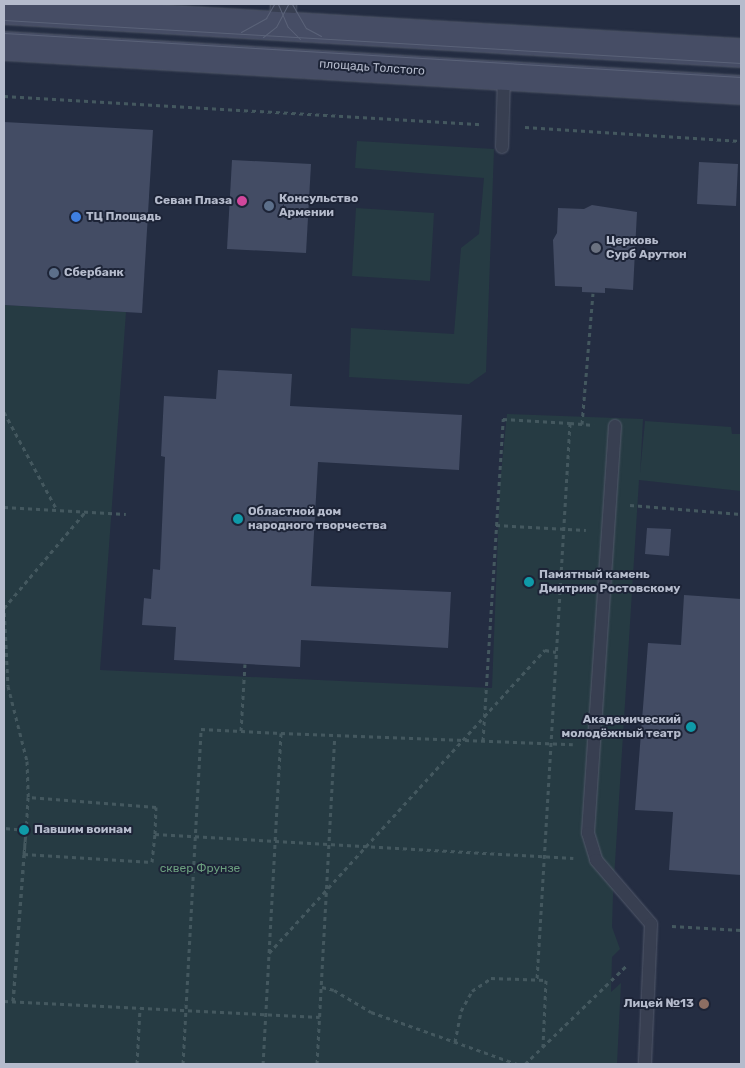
<!DOCTYPE html>
<meta charset="utf-8">
<style>
body{margin:0}
#map{position:relative;width:745px;height:1068px;overflow:hidden;background:#242d42;font-family:Rubik,sans-serif}
div>[style]{position:absolute}
.green>*{inset:0;background:#263b43}
.building>*{inset:0;background:#434c64}
.path>*{height:3px;margin-top:-1.5px;transform-origin:0;background:repeating-linear-gradient(90deg,#44585f 0 4px,transparent 0 8px)}
.roads{filter:drop-shadow(0 0 1px #535a6c) drop-shadow(0 0 1px #535a6c)}
.lane>*{height:12px;margin:-6px;padding:0 6px;transform-origin:6px;border-radius:6px;background:#383f51}
.street>*{height:25px;margin:-12.5px;padding:0 12.5px;transform-origin:12.5px;border-radius:12.5px;background:#383f51}
.secondary>*{height:28px;margin:-14px;padding:0 14px;transform-origin:14px;border-radius:14px;background:#464d65}
.tram>*{height:1px;margin:-0.5px;padding:0 0.5px;transform-origin:0.5px;border-radius:0.5px;background:#5a6278}
.dots>*{width:14px;height:14px;translate:-50% -50%;box-sizing:border-box;border:2px solid #1d2437;border-radius:50%}
span{translate:-50% -50%;white-space:nowrap;text-align:center;line-height:1.15;-webkit-text-stroke:4px #1d2437;paint-order:stroke}
.street-label{font-size:12px;color:#b5bbcc}
.poi-label{font-size:12px;color:#b5bbcc;font-weight:700}
.left{translate:0 -50%;text-align:left}
.right{translate:-100% -50%;text-align:right}
.park-label{font-size:12px;color:#6b9e7e}
.frame{position:absolute;inset:0;border:5px solid #b5bbcc;pointer-events:none}
</style>
<div id="map">
<div class="green">
<div style="clip-path:polygon(357px 141px,494px 149px,486px 372px,469px 384px,349px 377px,351px 328px,454px 334px,461px 248px,479px 234px,484px 178px,355px 168px)"></div>
<div style="clip-path:polygon(356px 208px,434px 213px,430px 281px,352px 276px)"></div>
<div style="clip-path:polygon(4px 305px,126px 312px,100px 670px,492px 688px,500px 484px,507px 414px,643px 419px,640px 474px,645px 421px,731px 427px,732px 434px,741px 434px,741px 491px,639px 480px,613px 895px,612px 927px,620px 949px,612px 957px,611px 992px,621px 983px,617px 1064px,4px 1064px)"></div>
</div>
<div class="building">
<div style="clip-path:polygon(4px 122px,153px 130px,142px 313px,4px 305px)"></div>
<div style="clip-path:polygon(232px 160px,311px 164px,306px 253px,227px 249px)"></div>
<div style="clip-path:polygon(699px 162px,738px 164px,736px 206px,697px 204px)"></div>
<div style="clip-path:polygon(592px 205px,637px 212px,633px 290px,605px 288px,605px 293px,582px 292px,582px 287px,555px 286px,553px 240px,557px 233px,558px 208px,584px 209px)"></div>
<div style="clip-path:polygon(218px 370px,292px 374px,290px 406px,462px 415px,459px 470px,318px 462px,311px 586px,451px 592px,448px 648px,301px 640px,300px 667px,174px 660px,176px 627px,142px 625px,144px 598px,151px 599px,153px 569px,160px 570px,165px 457px,161px 456px,164px 396px,216px 399px)"></div>
<div style="clip-path:polygon(647px 528px,671px 529px,669px 556px,645px 554px)"></div>
<div style="clip-path:polygon(684px 595px,741px 599px,741px 875px,669px 870px,673px 812px,635px 810px,648px 643px,681px 645px)"></div>
</div>
<div class="path">
<div style="left:4px;top:96px;width:478px;rotate:3.4deg"></div>
<div style="left:525px;top:127px;width:216px;rotate:3.7deg"></div>
<div style="left:4px;top:412px;width:111px;rotate:61.6deg"></div>
<div style="left:570px;top:423px;width:24px;rotate:5deg"></div>
<div style="left:582px;top:424px;width:131px;rotate:-85.2deg"></div>
<div style="left:630px;top:505px;width:111px;rotate:4.6deg"></div>
<div style="left:4px;top:507px;width:122px;rotate:3.3deg"></div>
<div style="left:496px;top:525px;width:90px;rotate:3.2deg"></div>
<div style="left:4px;top:605px;width:81px;rotate:87.2deg"></div>
<div style="left:8px;top:686px;width:77px;rotate:75.8deg"></div>
<div style="left:27px;top:761px;width:36px;rotate:88deg"></div>
<div style="left:28px;top:797px;width:33px;rotate:93deg"></div>
<div style="left:26px;top:830px;width:171px;rotate:94.3deg"></div>
<div style="left:13px;top:1001px;width:147px;rotate:-85.7deg"></div>
<div style="left:24px;top:854px;width:24px;rotate:-85deg"></div>
<div style="left:26px;top:830px;width:22px;rotate:-175deg"></div>
<div style="left:4px;top:608px;width:126px;rotate:-49.8deg"></div>
<div style="left:241px;top:731px;width:67px;rotate:-86.6deg"></div>
<div style="left:281px;top:733px;width:292px;rotate:2.2deg"></div>
<div style="left:483px;top:741px;width:323px;rotate:-86.4deg"></div>
<div style="left:503px;top:419px;width:67px;rotate:3.4deg"></div>
<div style="left:570px;top:423px;width:558px;rotate:93.39deg"></div>
<div style="left:155px;top:834px;width:419px;rotate:3.3deg"></div>
<div style="left:24px;top:854px;width:128px;rotate:3.6deg"></div>
<div style="left:152px;top:862px;width:28px;rotate:-84deg"></div>
<div style="left:155px;top:834px;width:27px;rotate:-88deg"></div>
<div style="left:156px;top:807px;width:128px;rotate:-175.5deg"></div>
<div style="left:672px;top:926px;width:69px;rotate:3.3deg"></div>
<div style="left:269px;top:953px;width:410px;rotate:-47.7deg"></div>
<div style="left:545px;top:650px;width:11px;rotate:10deg"></div>
<div style="left:322px;top:987px;width:12px;rotate:14deg"></div>
<div style="left:334px;top:990px;width:43px;rotate:30.7deg"></div>
<div style="left:371px;top:1012px;width:155px;rotate:19.6deg"></div>
<div style="left:4px;top:1001px;width:316px;rotate:2.9deg"></div>
<div style="left:455px;top:1042px;width:32px;rotate:-79deg"></div>
<div style="left:461px;top:1011px;width:23px;rotate:-61deg"></div>
<div style="left:472px;top:991px;width:23px;rotate:-34deg"></div>
<div style="left:491px;top:978px;width:55px;rotate:2.1deg"></div>
<div style="left:546px;top:980px;width:67px;rotate:92.6deg"></div>
<div style="left:137px;top:1064px;width:56px;rotate:-86.9deg"></div>
<div style="left:183px;top:1064px;width:335px;rotate:-86.9deg"></div>
<div style="left:201px;top:729px;width:80px;rotate:2.9deg"></div>
<div style="left:281px;top:733px;width:331px;rotate:93.1deg"></div>
<div style="left:317px;top:1064px;width:328px;rotate:-86.9deg"></div>
<div style="left:525px;top:1064px;width:142px;rotate:-44.1deg"></div>
</div>
<div class="roads">
<div class="lane">
<div style="left:502px;top:147px;width:70px;rotate:-88.4deg"></div>
<div style="left:615px;top:426px;width:408px;rotate:93.8deg"></div>
<div style="left:588px;top:833px;width:28px;rotate:73deg"></div>
<div style="left:596px;top:860px;width:84px;rotate:49.3deg"></div>
<div style="left:651px;top:924px;width:140px;rotate:92.5deg"></div>
</div>
<div class="street">
<div style="left:282px;top:25px;width:21px;rotate:-87deg"></div>
</div>
<div class="secondary">
<div style="left:4px;top:10px;width:738px;rotate:3.34deg"></div>
<div style="left:4px;top:46px;width:738px;rotate:3.42deg"></div>
</div>
</div>
<div class="tram">
<div style="left:278px;top:4px;width:25px;rotate:67deg"></div>
<div style="left:288px;top:27px;width:17px;rotate:45deg"></div>
<div style="left:292px;top:4px;width:28px;rotate:60deg"></div>
<div style="left:306px;top:28px;width:17px;rotate:28deg"></div>
<div style="left:4px;top:20px;width:738px;rotate:3.34deg"></div>
<div style="left:241px;top:32px;width:29px;rotate:-29deg"></div>
<div style="left:266px;top:18px;width:16px;rotate:-60deg"></div>
<div style="left:4px;top:33px;width:738px;rotate:3.42deg"></div>
<div style="left:263px;top:37px;width:16px;rotate:-38deg"></div>
<div style="left:276px;top:27px;width:26px;rotate:-62deg"></div>
</div>
<div class="dots">
<div style="left:242px;top:201px;background:#d1479c"></div>
<div style="left:269px;top:206px;background:#5c6f8a"></div>
<div style="left:76px;top:217px;background:#3f7fe0"></div>
<div style="left:596px;top:248px;background:#6b7280"></div>
<div style="left:54px;top:273px;background:#5c6f8a"></div>
<div style="left:238px;top:519px;background:#0f9aa8"></div>
<div style="left:529px;top:582px;background:#0f9aa8"></div>
<div style="left:691px;top:727px;background:#0f9aa8"></div>
<div style="left:24px;top:830px;background:#0f9aa8"></div>
<div style="left:704px;top:1004px;background:#8d6e63"></div>
</div>
<div class="street-label">
<span style="left:372px;top:68px;rotate:4deg">площадь Толстого</span>
</div>
<div class="poi-label">
<span class="left" style="left:279px;top:206px">Консульство<br>Армении</span>
<span class="right" style="left:232px;top:201px">Севан Плаза</span>
<span class="left" style="left:86px;top:217px">ТЦ Площадь</span>
<span class="left" style="left:606px;top:248px">Церковь<br>Сурб Арутюн</span>
<span class="left" style="left:64px;top:273px">Сбербанк</span>
<span class="left" style="left:248px;top:519px">Областной дом<br>народного творчества</span>
<span class="left" style="left:539px;top:582px">Памятный камень<br>Дмитрию Ростовскому</span>
<span class="right" style="left:681px;top:727px">Академический<br>молодёжный театр</span>
<span class="left" style="left:34px;top:830px">Павшим воинам</span>
<span class="right" style="left:694px;top:1004px">Лицей №13</span>
</div>
<div class="park-label">
<span style="left:200px;top:869px">сквер Фрунзе</span>
</div>
<div class="frame"></div>
</div>
